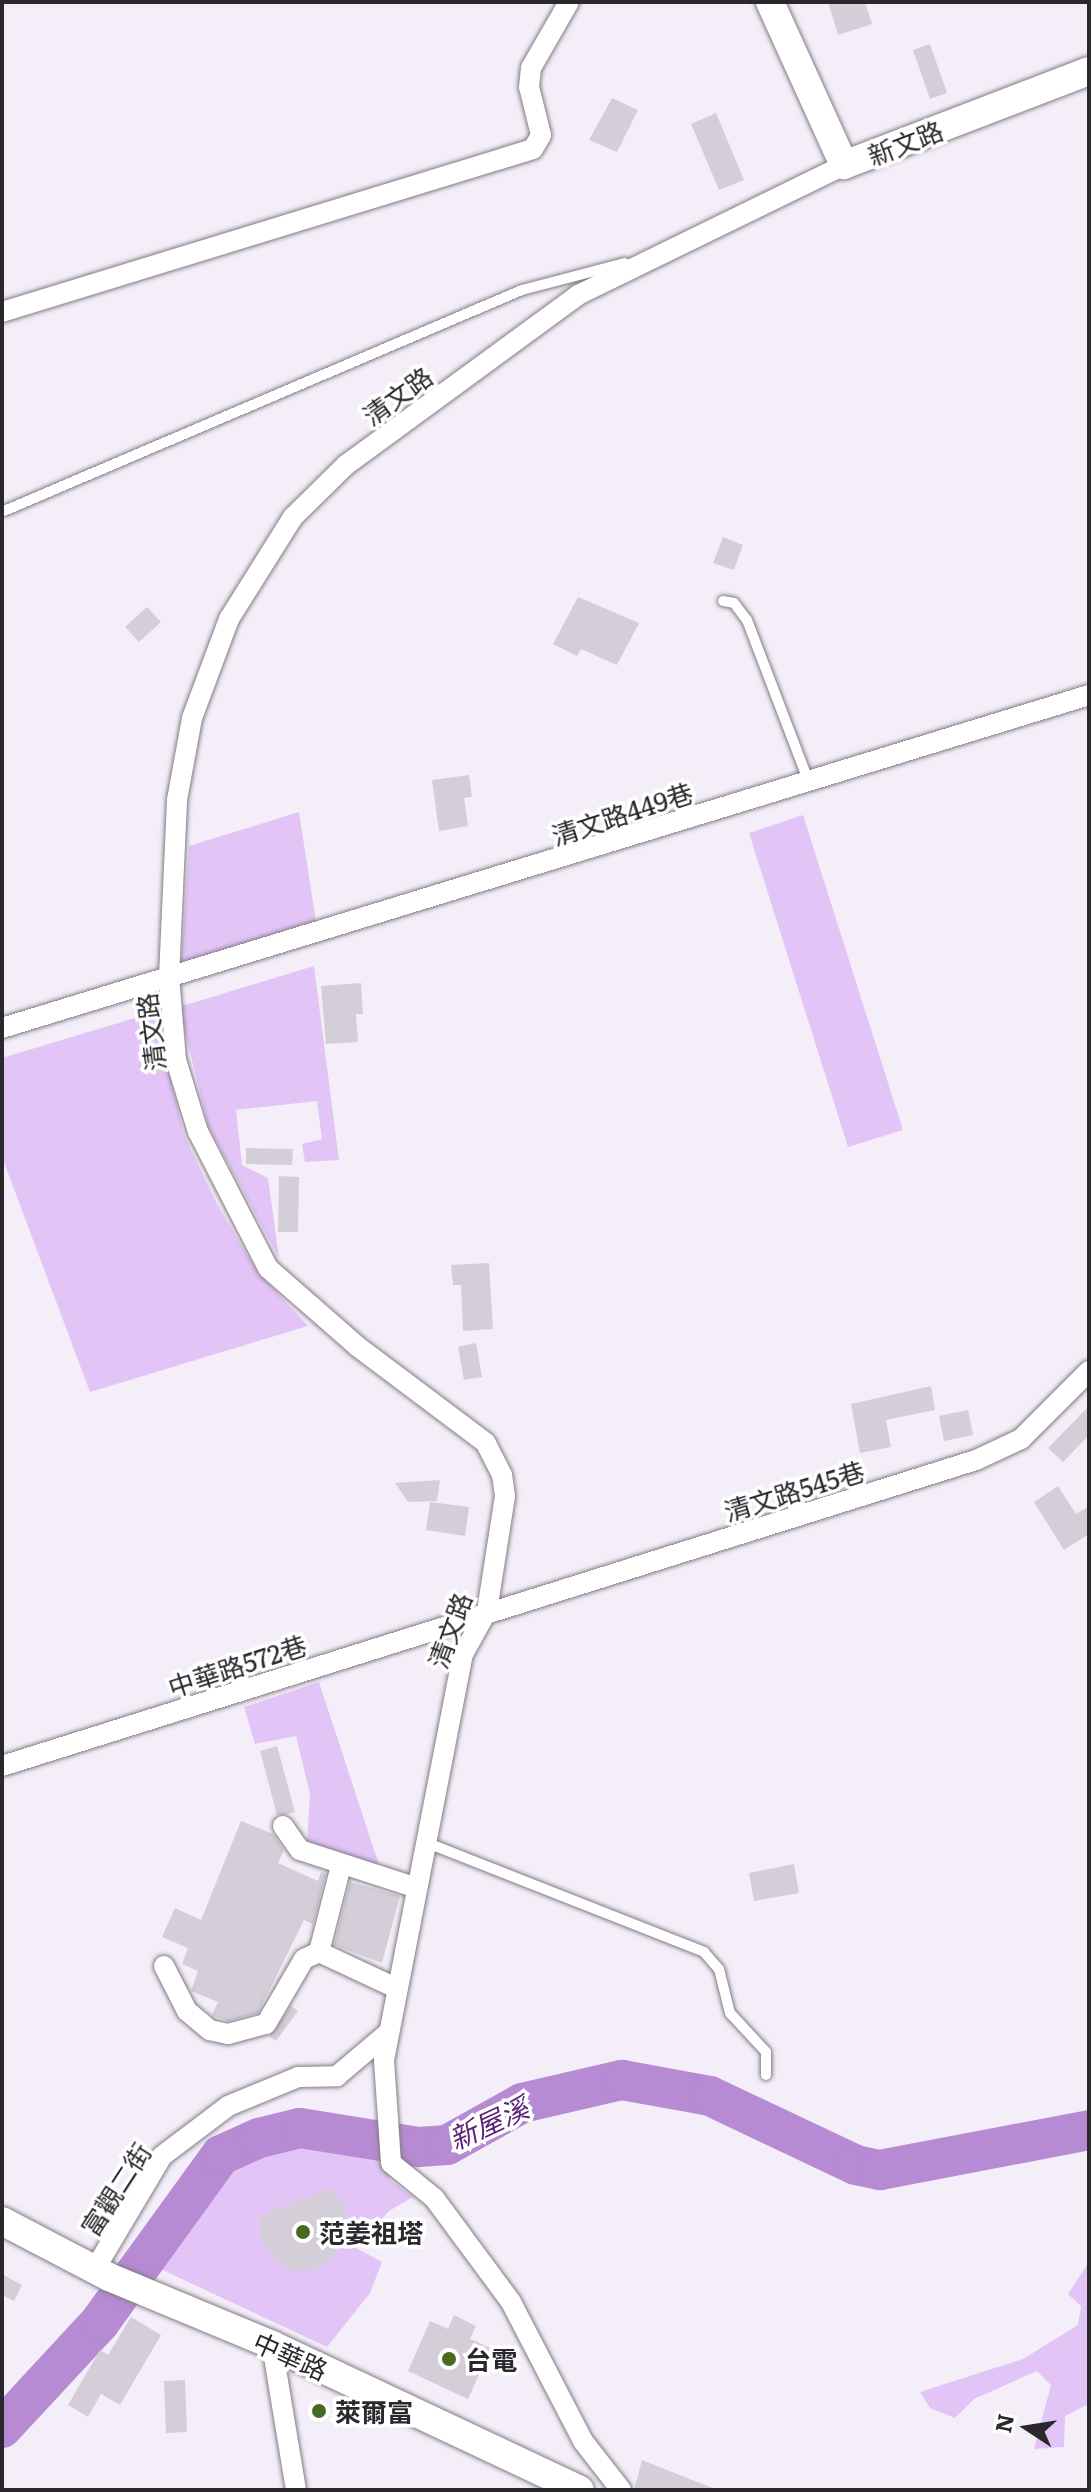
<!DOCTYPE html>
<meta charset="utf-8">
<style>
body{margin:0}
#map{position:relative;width:1091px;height:2492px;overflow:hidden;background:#f4eef8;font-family:Literata,"Noto Sans TC",serif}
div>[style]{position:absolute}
.green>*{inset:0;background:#e2c5f6}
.river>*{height:40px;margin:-20px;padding:0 20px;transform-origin:20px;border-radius:20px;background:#b68bd3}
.building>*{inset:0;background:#d4ced8}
.roads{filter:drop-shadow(0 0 2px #817c85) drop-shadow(0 0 2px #817c85)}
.lane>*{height:10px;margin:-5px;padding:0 5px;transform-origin:5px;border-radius:5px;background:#fff}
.street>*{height:20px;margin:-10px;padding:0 10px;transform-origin:10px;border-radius:10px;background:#fff}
.secondary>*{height:28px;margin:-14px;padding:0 14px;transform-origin:14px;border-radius:14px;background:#fff}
.dots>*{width:22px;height:22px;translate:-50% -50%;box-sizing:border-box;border:4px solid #fff;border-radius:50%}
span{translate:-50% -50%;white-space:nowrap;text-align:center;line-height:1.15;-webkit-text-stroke:7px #fff;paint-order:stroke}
.street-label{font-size:26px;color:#2a282c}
.poi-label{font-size:26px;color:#2a282c;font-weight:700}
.left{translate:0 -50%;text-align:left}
.water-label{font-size:28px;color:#5b247a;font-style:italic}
.frame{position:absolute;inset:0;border:4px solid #2a282c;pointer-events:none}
.north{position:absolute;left:987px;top:2388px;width:80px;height:80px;-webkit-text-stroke:6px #fff;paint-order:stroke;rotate:282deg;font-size:22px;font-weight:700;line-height:32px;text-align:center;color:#2a282c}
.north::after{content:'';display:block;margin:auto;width:28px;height:36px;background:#2a282c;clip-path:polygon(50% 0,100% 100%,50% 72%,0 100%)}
</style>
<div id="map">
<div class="green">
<div style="clip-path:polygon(299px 812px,319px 941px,180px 984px,189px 846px)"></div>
<div style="clip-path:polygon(803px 815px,903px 1130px,848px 1147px,749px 833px)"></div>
<div style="clip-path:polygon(314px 966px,339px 1160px,305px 1162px,302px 1144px,322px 1139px,317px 1101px,236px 1110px,242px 1165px,268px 1178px,279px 1258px,208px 1125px,179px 1007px)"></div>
<div style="clip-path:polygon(155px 1012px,184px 1135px,217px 1204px,256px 1270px,308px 1326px,90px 1392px,2px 1157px,2px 1058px)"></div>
<div style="clip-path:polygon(319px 1682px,381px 1871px,307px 1844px,310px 1794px,296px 1736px,255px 1744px,244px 1707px)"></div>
<div style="clip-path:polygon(264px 2140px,344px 2140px,381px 2151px,391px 2181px,413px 2197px,389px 2211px,356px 2248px,382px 2262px,370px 2293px,327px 2347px,154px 2266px,207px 2180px)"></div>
<div style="clip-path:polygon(1089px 2262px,1089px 2404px,1065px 2416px,1064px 2447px,1034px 2449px,1051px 2385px,1037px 2371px,974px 2399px,955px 2418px,930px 2408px,920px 2392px,1023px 2359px,1078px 2325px,1081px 2306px,1068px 2294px)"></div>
</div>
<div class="river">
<div style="left:2px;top:2428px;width:144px;rotate:-47.2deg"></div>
<div style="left:100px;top:2322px;width:206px;rotate:-54.1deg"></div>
<div style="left:221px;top:2155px;width:42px;rotate:-24.1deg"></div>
<div style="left:259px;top:2138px;width:42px;rotate:-13.7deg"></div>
<div style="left:300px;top:2128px;width:120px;rotate:9.1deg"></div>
<div style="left:418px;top:2147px;width:29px;rotate:-4deg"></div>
<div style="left:447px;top:2145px;width:86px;rotate:-29.2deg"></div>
<div style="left:522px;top:2103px;width:103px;rotate:-13deg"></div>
<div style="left:622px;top:2080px;width:89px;rotate:10.3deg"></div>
<div style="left:710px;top:2096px;width:161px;rotate:25.3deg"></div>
<div style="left:856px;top:2165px;width:25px;rotate:12deg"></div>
<div style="left:880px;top:2170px;width:213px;rotate:-10.8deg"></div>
</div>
<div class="building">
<div style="clip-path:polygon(828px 2px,865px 2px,872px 24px,838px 35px)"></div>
<div style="clip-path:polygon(930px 44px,947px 93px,930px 99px,913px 50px)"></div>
<div style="clip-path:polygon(612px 98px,638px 110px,617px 152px,589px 140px)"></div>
<div style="clip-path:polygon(716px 113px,744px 180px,719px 190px,691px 124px)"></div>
<div style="clip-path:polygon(723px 537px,743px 545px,734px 570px,713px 563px)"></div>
<div style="clip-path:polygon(578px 597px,639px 623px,617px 665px,581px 649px,577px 656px,553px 644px)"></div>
<div style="clip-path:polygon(147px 607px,161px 622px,139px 642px,125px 627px)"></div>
<div style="clip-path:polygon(469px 775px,472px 797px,464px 798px,468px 826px,439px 831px,432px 780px)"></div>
<div style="clip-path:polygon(361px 983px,363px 1014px,356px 1014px,358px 1042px,326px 1044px,321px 986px)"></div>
<div style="clip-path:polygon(246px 1148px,293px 1149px,292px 1165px,246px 1164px)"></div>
<div style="clip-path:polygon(279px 1176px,299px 1177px,298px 1232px,278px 1232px)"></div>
<div style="clip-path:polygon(489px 1263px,493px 1329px,463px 1331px,461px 1285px,453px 1285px,451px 1265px)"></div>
<div style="clip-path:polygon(476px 1343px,482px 1377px,464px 1380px,458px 1347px)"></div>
<div style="clip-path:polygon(931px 1386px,935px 1410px,886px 1420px,891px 1447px,860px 1453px,851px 1404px)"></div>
<div style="clip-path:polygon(1089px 1406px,1089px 1435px,1063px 1462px,1048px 1448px)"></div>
<div style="clip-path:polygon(968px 1410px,973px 1435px,944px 1441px,939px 1416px)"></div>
<div style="clip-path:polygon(440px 1480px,437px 1501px,408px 1502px,395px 1483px)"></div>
<div style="clip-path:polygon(1058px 1486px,1076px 1514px,1089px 1506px,1089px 1534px,1064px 1550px,1034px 1502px)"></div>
<div style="clip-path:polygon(430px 1502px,469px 1507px,465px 1536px,426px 1530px)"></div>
<div style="clip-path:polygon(277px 1746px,295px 1812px,288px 1814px,277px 1815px,260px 1751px)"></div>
<div style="clip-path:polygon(241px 1821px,273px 1834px,284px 1850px,278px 1863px,318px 1881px,321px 1872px,326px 1874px,313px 1924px,304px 1920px,258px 2013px,228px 2021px,212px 2015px,218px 2002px,191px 1991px,198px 1971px,182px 1964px,188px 1948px,162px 1937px,175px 1908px,201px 1920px)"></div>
<div style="clip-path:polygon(794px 1864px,799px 1893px,754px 1901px,749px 1873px)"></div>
<div style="clip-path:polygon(350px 1882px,400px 1896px,382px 1963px,334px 1945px)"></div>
<div style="clip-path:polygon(291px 2006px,298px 2011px,276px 2041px,269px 2036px)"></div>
<div style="clip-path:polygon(331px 2188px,345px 2208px,348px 2226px,333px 2258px,317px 2269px,297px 2271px,278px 2263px,260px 2237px,260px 2216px)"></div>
<div style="clip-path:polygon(2px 2274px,22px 2285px,14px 2301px,2px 2295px)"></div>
<div style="clip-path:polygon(454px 2315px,476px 2326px,470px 2339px,491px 2348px,468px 2399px,408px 2371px,430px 2321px,448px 2329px)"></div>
<div style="clip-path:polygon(131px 2317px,161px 2335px,120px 2405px,101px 2394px,88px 2417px,68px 2405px,100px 2350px,108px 2355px)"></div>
<div style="clip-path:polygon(185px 2380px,187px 2432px,166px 2433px,164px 2381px)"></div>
<div style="clip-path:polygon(642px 2460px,715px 2489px,715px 2490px,634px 2490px)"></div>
</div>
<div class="roads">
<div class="lane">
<div style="left:4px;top:511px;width:563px;rotate:-23.11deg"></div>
<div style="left:522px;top:290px;width:106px;rotate:-14.7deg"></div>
<div style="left:723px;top:601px;width:11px;rotate:10deg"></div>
<div style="left:734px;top:603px;width:21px;rotate:53deg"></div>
<div style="left:747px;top:620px;width:171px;rotate:69.1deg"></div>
<div style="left:425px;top:1842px;width:300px;rotate:21.5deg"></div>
<div style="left:704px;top:1952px;width:23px;rotate:49deg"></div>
<div style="left:719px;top:1969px;width:45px;rotate:76deg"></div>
<div style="left:730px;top:2013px;width:53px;rotate:47.3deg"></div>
<div style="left:766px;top:2052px;width:23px;rotate:90deg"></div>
</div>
<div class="street">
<div style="left:2px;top:312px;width:555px;rotate:-17.06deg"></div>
<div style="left:533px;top:149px;width:16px;rotate:-60deg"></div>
<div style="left:541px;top:135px;width:49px;rotate:-104deg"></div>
<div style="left:529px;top:87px;width:19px;rotate:-84deg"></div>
<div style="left:531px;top:68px;width:76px;rotate:-60.1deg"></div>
<div style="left:2px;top:1028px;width:1137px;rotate:-17.03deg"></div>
<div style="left:2px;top:1766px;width:1021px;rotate:-17.44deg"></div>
<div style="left:976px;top:1460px;width:50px;rotate:-25deg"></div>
<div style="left:1021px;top:1439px;width:96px;rotate:-45deg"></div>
<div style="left:283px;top:1826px;width:29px;rotate:55deg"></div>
<div style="left:300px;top:1850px;width:120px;rotate:18deg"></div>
<div style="left:319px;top:1952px;width:89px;rotate:-75.7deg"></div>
<div style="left:319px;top:1952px;width:85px;rotate:25.1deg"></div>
<div style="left:164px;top:1966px;width:51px;rotate:62.9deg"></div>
<div style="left:187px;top:2011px;width:30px;rotate:40deg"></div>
<div style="left:210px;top:2030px;width:18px;rotate:13deg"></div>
<div style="left:228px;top:2034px;width:39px;rotate:-15deg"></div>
<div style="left:266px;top:2024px;width:75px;rotate:-59.7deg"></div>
<div style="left:304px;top:1959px;width:17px;rotate:-25deg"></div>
<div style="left:95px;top:2269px;width:131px;rotate:-59.3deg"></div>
<div style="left:162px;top:2156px;width:83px;rotate:-37.1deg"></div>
<div style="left:228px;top:2106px;width:76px;rotate:-22.5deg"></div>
<div style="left:298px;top:2077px;width:39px;rotate:-1deg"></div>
<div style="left:337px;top:2076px;width:68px;rotate:-40.2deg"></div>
<div style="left:272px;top:2345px;width:147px;rotate:80.6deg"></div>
<div style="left:621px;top:2490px;width:62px;rotate:-127.8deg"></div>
<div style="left:583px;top:2441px;width:157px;rotate:-117.4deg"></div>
<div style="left:511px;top:2302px;width:129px;rotate:-126.5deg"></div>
<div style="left:434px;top:2198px;width:55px;rotate:-140.9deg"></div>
<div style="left:391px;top:2163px;width:103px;rotate:-93.9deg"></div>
<div style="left:384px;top:2060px;width:414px;rotate:-79deg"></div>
<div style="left:463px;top:1654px;width:49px;rotate:-60.8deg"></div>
<div style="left:487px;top:1611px;width:116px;rotate:-81.1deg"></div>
<div style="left:505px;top:1496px;width:21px;rotate:-98deg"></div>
<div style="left:502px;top:1475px;width:36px;rotate:-117deg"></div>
<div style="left:486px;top:1443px;width:161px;rotate:-143.1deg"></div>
<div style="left:357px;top:1346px;width:118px;rotate:-138.8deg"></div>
<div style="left:268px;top:1268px;width:153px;rotate:-117.2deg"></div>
<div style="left:198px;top:1132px;width:75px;rotate:-107deg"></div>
<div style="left:176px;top:1060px;width:83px;rotate:-94.8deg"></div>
<div style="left:169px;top:977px;width:177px;rotate:-87.4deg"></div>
<div style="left:177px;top:800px;width:83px;rotate:-79.6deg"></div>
<div style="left:192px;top:718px;width:106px;rotate:-69.5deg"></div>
<div style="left:229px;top:619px;width:120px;rotate:-57.9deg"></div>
<div style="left:293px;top:517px;width:74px;rotate:-44.5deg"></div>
<div style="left:346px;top:465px;width:288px;rotate:-36.2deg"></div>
<div style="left:578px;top:295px;width:296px;rotate:-26deg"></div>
</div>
<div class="secondary">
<div style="left:770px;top:2px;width:179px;rotate:65.6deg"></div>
<div style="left:844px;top:165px;width:262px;rotate:-21deg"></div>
<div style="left:2px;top:2221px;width:121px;rotate:27.6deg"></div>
<div style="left:109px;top:2277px;width:177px;rotate:22.6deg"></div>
<div style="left:272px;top:2345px;width:340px;rotate:25.2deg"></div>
</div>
</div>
<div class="dots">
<div style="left:303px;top:2232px;background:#486a21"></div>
<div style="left:449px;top:2359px;background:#486a21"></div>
<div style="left:319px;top:2411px;background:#486a21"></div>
</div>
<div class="street-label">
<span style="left:905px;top:142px;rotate:-21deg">新文路</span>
<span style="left:397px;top:395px;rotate:-36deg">清文路</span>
<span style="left:622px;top:813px;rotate:-18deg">清文路449巷</span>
<span style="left:150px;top:1032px;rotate:-97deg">清文路</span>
<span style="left:794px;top:1490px;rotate:-17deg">清文路545巷</span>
<span style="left:449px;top:1630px;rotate:-70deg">清文路</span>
<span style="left:237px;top:1665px;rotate:-18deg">中華路572巷</span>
<span style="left:115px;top:2189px;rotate:-57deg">富觀二街</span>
<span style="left:291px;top:2355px;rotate:24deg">中華路</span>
</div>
<div class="poi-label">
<span class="left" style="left:319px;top:2232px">范姜祖塔</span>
<span class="left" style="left:465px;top:2359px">台電</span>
<span class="left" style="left:335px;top:2411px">萊爾富</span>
</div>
<div class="water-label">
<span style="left:488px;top:2122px;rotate:-25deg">新屋溪</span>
</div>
<div class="frame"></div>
<div class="north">N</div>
</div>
